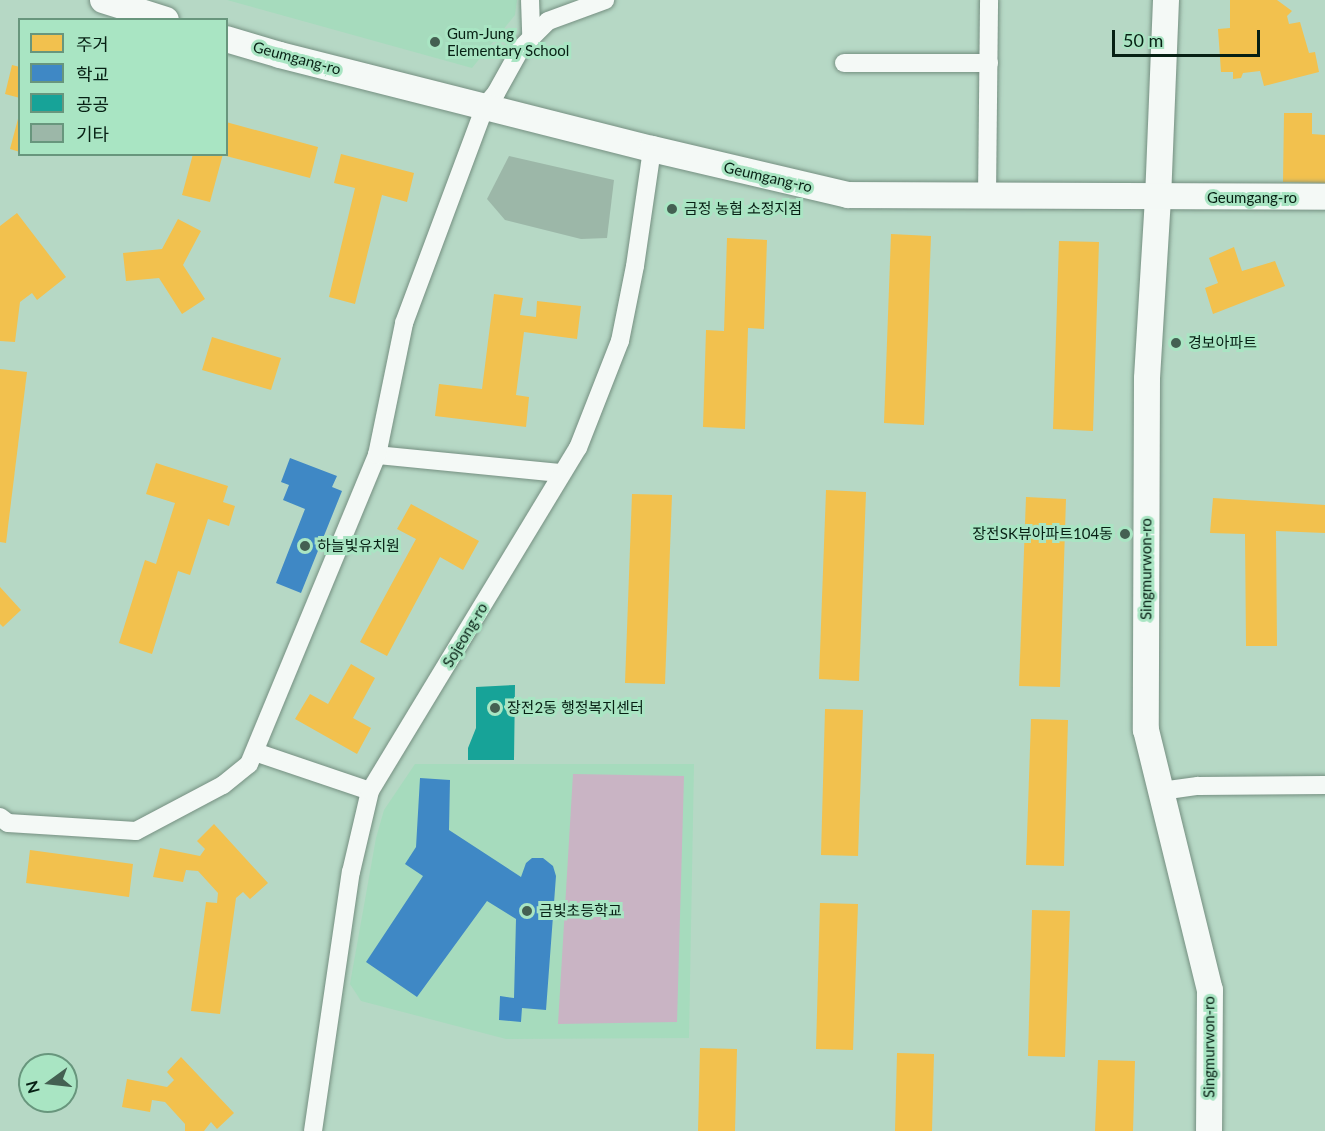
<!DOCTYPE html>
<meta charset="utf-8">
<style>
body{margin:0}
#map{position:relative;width:1325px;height:1131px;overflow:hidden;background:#b6d8c5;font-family:Lato,"Noto Sans KR",sans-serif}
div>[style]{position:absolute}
.built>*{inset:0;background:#a6dbbd}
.green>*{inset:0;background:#c9b4c4}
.homes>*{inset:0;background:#f2c14e}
.schools>*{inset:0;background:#3f88c5}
.public>*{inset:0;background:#17a398}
.building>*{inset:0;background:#9cb7a8}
.roads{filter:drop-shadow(0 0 2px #758f81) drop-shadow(0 0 2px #758f81)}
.street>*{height:18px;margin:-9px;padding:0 9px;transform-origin:9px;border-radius:9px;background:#f4f9f6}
.secondary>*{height:26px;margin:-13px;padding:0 13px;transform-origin:13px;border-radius:13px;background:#f4f9f6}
.dots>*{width:16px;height:16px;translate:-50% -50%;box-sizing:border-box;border:3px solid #a9e5c3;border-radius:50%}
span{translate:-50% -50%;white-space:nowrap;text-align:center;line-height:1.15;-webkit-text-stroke:6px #a9e5c3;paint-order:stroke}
.poi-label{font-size:15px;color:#072014}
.left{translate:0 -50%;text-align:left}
.right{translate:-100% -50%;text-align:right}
.street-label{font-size:15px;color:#072014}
.legend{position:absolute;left:18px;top:18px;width:210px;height:138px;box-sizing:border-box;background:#a9e5c3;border:2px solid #68967d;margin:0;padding:8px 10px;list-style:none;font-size:18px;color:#072014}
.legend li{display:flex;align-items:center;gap:12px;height:30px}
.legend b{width:30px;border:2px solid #68967d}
.north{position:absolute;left:18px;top:1053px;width:60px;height:60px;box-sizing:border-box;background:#a9e5c3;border:2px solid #68967d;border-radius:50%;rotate:255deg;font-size:16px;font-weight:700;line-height:24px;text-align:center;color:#072014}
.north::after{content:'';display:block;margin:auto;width:21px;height:27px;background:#446052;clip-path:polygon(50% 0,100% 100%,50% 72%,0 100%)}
.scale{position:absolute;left:1112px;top:30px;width:148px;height:27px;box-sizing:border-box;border:3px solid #072014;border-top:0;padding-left:8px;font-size:18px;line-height:21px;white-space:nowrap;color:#072014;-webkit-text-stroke:4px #a9e5c3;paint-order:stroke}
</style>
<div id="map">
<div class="built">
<div style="clip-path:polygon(227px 0,517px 0,515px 15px,472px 68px)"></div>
<div style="clip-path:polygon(415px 764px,694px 764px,689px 1038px,506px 1039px,361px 1001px,350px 984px,376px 838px,384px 810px)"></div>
</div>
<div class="green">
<div style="clip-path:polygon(573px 774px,684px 776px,677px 1022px,558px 1024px)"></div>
</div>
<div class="homes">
<div style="clip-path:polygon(1230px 0,1277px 0,1292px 11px,1287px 16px,1289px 24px,1300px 22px,1309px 53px,1315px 52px,1319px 72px,1264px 86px,1260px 71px,1243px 73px,1241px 78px,1233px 79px,1233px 72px,1221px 72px,1218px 29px,1230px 28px)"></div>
<div style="clip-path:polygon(12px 65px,20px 67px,20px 98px,5px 94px)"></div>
<div style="clip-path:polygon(1284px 113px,1312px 113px,1312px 134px,1325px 135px,1325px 183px,1283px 182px)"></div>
<div style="clip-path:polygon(19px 115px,20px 115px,20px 152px,10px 149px)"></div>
<div style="clip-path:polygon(226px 122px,318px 147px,310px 178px,226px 156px)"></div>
<div style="clip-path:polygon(193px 154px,223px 154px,210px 202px,182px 195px)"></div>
<div style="clip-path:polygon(341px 154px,414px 173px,407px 202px,382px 195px,355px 304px,329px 297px,355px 188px,334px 183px)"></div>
<div style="clip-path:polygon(17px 213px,66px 277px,37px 300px,32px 293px,20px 302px,15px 342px,0 341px,0 226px)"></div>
<div style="clip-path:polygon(178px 219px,201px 231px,183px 265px,205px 299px,182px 314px,159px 278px,126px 281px,123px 253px,162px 249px)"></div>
<div style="clip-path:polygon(891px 234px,931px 236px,924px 425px,884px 423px)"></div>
<div style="clip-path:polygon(727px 238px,767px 240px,764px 329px,748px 328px,745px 429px,703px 427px,706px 330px,724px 331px)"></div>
<div style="clip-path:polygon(1059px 241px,1099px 242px,1093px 431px,1053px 429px)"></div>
<div style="clip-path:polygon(1234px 247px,1242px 271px,1275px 261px,1285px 286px,1213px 314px,1205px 288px,1218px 283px,1209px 258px)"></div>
<div style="clip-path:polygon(494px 294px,523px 298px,520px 315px,536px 317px,537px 301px,581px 306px,577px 339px,524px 332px,516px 395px,529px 397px,526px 427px,435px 416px,439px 384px,482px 389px)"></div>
<div style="clip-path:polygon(212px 337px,281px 358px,271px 390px,202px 370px)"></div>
<div style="clip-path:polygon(0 369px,27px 372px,6px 543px,0 542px)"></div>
<div style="clip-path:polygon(156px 463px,228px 486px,223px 502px,235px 506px,229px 526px,208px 519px,190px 575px,178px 571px,152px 654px,119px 643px,145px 560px,156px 564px,175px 503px,146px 494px)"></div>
<div style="clip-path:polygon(826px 490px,866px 492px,859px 681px,819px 679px)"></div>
<div style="clip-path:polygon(632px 494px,672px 495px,665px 684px,625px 683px)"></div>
<div style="clip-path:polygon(1026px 497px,1066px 499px,1060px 687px,1019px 686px)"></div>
<div style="clip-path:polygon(1213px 498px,1325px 505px,1325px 533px,1276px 531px,1277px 646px,1246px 646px,1245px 534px,1210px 533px)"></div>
<div style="clip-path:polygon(411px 504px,479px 541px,463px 570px,440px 557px,387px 656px,360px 642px,416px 539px,397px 529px)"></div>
<div style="clip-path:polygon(0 587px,21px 610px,3px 627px,0 624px)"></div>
<div style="clip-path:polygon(351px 664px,375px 678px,353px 718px,371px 728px,357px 754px,295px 719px,310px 694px,328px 704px)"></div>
<div style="clip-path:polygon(825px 709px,863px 710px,858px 856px,821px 855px)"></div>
<div style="clip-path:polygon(1031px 719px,1068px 720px,1064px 866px,1026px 865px)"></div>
<div style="clip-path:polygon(214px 824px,268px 883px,250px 899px,243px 892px,236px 898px,220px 1014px,191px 1011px,206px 902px,217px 903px,218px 893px,198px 871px,186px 870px,183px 882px,153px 877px,160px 848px,200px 856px,205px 849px,197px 841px)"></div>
<div style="clip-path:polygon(30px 850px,133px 864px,129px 897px,26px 883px)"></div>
<div style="clip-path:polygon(820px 903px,858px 904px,853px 1050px,816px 1049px)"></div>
<div style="clip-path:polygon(1032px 910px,1070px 911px,1065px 1057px,1028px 1056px)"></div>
<div style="clip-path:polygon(700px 1048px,737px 1049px,735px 1131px,698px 1131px)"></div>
<div style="clip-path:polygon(897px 1053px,934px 1054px,932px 1131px,895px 1131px)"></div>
<div style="clip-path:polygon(181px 1057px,234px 1113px,217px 1129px,211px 1122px,204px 1131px,185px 1131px,185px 1124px,165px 1102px,152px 1100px,150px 1112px,122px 1107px,127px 1079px,167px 1087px,174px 1080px,167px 1072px)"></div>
<div style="clip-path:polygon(1098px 1060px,1135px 1061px,1133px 1131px,1095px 1131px)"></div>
</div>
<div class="schools">
<div style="clip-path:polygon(290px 458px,337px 476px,332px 487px,342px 491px,301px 593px,276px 583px,305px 509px,283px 500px,289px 485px,281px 482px)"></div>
<div style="clip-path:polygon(420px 778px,450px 780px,449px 830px,521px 877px,526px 863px,532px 858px,543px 858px,553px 866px,556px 876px,546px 1010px,522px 1008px,521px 1022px,499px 1020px,500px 996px,514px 998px,516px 919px,487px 901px,417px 997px,366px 962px,423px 876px,405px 864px,416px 847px)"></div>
</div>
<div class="public">
<div style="clip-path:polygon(515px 685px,514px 760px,468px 760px,468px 748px,476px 728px,476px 687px)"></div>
</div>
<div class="building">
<div style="clip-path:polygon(509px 156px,614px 180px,607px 238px,581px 239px,505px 220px,487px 199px)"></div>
</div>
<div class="roads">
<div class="street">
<div style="left:530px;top:0;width:38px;rotate:88deg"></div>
<div style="left:844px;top:63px;width:145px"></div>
<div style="left:987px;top:197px;width:197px;rotate:-89.4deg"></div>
<div style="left:377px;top:455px;width:185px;rotate:5.6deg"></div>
<div style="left:255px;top:752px;width:121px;rotate:18.7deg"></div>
<div style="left:1161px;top:791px;width:37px;rotate:-8deg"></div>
<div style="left:1198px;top:786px;width:127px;rotate:-0.5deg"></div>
<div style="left:0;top:817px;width:10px;rotate:37deg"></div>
<div style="left:8px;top:823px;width:128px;rotate:3.6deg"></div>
<div style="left:136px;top:831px;width:98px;rotate:-27.9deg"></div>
<div style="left:223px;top:785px;width:33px;rotate:-39deg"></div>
<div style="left:249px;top:764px;width:334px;rotate:-67.5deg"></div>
<div style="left:377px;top:455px;width:135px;rotate:-78.4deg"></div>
<div style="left:404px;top:323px;width:232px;rotate:-69.5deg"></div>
<div style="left:485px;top:106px;width:17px;rotate:-50deg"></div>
<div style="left:496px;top:93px;width:51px;rotate:-60.9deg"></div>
<div style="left:521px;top:48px;width:38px;rotate:-45deg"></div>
<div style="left:548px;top:21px;width:61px;rotate:-20.2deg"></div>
<div style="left:313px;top:1131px;width:262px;rotate:-81.7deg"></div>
<div style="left:351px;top:872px;width:83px;rotate:-76.8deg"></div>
<div style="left:370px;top:791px;width:401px;rotate:-58.8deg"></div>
<div style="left:578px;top:448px;width:115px;rotate:-68.6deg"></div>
<div style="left:620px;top:341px;width:76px;rotate:-78.7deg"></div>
<div style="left:635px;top:266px;width:118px;rotate:-81.7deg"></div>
</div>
<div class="secondary">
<div style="left:103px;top:0;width:66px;rotate:17.6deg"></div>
<div style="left:1166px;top:0;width:198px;rotate:92.3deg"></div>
<div style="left:1158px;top:198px;width:181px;rotate:93.5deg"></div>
<div style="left:1147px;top:379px;width:351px;rotate:90.2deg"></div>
<div style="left:1146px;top:730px;width:268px;rotate:76.2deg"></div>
<div style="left:1210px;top:990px;width:141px;rotate:90.4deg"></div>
<div style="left:226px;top:39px;width:56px;rotate:16.5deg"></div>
<div style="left:280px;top:55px;width:384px;rotate:14.2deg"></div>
<div style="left:652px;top:149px;width:201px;rotate:13.2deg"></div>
<div style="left:848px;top:195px;width:477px;rotate:0.2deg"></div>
</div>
</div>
<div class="dots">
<div style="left:435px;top:42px;background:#446052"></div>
<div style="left:672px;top:209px;background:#446052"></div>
<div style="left:1176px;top:343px;background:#446052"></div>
<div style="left:1125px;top:534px;background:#446052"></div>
<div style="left:305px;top:546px;background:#446052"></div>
<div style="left:495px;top:708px;background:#446052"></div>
<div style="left:527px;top:911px;background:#446052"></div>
</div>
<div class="poi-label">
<span class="left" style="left:447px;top:42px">Gum-Jung<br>Elementary School</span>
<span class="left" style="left:684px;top:209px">금정 농협 소정지점</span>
<span class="left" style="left:1188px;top:343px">경보아파트</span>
<span class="right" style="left:1113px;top:534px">장전SK뷰아파트104동</span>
<span class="left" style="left:317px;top:546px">하늘빛유치원</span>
<span class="left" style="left:507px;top:708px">장전2동 행정복지센터</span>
<span class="left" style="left:539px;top:911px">금빛초등학교</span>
</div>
<div class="street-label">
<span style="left:297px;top:58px;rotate:15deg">Geumgang-ro</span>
<span style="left:768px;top:177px;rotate:13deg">Geumgang-ro</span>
<span style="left:1252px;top:198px">Geumgang-ro</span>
<span style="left:1146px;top:569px;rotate:-90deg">Singmurwon-ro</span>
<span style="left:465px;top:635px;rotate:-59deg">Sojeong-ro</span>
<span style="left:1209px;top:1047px;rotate:-90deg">Singmurwon-ro</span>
</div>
<ul class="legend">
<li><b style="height:16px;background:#f2c14e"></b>주거</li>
<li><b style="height:16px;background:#3f88c5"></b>학교</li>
<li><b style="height:16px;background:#17a398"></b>공공</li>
<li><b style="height:16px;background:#9cb7a8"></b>기타</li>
</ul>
<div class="north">N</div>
<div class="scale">50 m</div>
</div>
